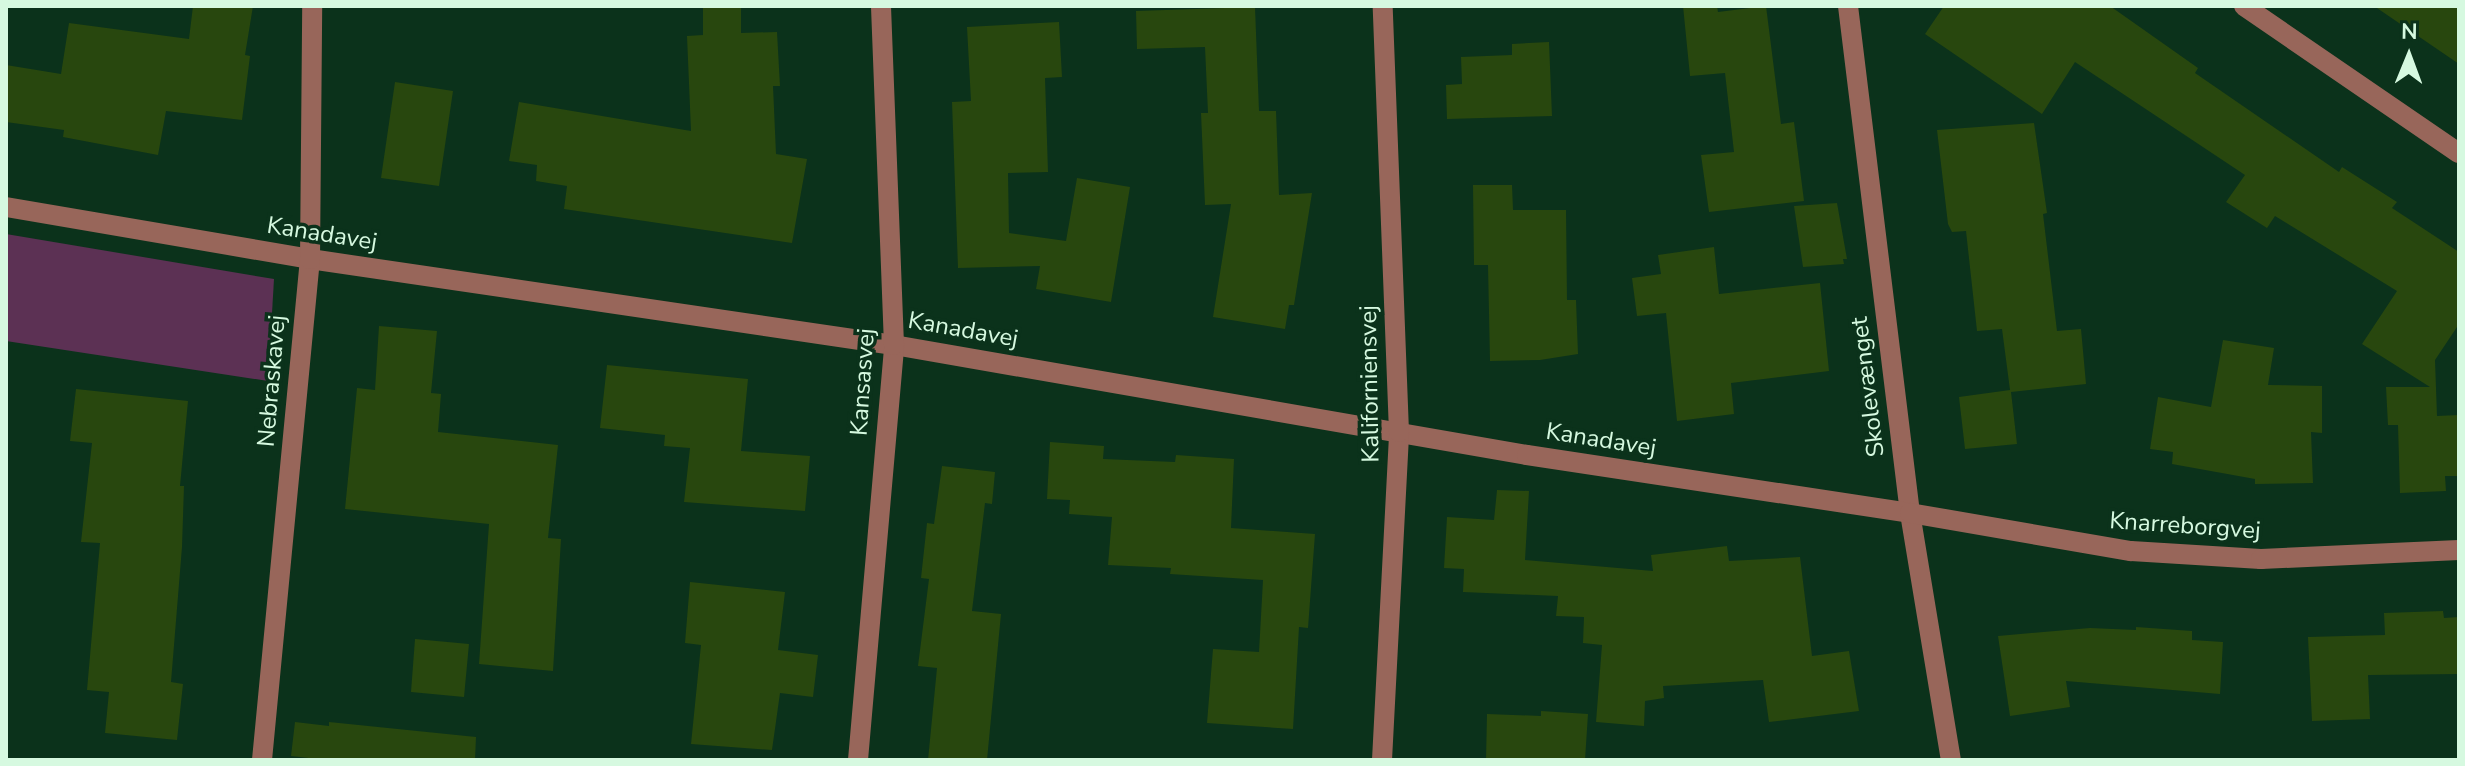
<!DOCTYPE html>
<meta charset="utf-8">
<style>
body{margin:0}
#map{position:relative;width:2465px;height:766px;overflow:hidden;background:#0b321b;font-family:"Nunito Sans",sans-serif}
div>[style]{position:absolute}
.green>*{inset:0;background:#5c3154}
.building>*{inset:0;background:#28470e}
.minor>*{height:20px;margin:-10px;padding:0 10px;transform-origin:10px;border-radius:10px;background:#98665a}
span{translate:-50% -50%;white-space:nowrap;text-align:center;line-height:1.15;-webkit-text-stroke:7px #0b321b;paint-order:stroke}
.street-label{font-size:24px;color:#d6f9e0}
.frame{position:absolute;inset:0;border:8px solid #d6f9e0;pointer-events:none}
.north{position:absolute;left:2369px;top:16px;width:80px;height:80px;-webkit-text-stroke:6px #0b321b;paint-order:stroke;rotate:1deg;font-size:22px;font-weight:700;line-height:32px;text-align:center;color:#d6f9e0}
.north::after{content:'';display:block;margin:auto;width:28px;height:36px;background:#d6f9e0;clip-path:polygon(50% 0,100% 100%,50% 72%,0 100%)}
</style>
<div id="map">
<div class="green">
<div style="clip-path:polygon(6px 234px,274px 279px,268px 381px,6px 341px)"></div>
</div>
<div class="building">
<div style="clip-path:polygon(193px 6px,253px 6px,245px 55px,250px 56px,242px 120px,166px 111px,158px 155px,63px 137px,64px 130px,6px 122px,6px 65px,61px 74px,69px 23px,189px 39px)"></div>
<div style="clip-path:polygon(703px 6px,741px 6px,741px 33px,777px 32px,780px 86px,773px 86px,776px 154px,807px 159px,792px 243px,564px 209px,567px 186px,536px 181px,537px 165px,509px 161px,519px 102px,691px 131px,687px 36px,703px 35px)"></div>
<div style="clip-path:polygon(1683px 6px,1717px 6px,1718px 12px,1766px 6px,1781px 124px,1794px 122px,1804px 201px,1709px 212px,1701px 155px,1734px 152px,1725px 73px,1690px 76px)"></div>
<div style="clip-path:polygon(1944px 6px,2110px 6px,2198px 68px,2195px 73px,2339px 172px,2342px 167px,2397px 202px,2392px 208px,2459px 252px,2459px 324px,2435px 360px,2437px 416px,2459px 415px,2459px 476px,2445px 476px,2446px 491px,2400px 493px,2398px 425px,2388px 425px,2386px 387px,2430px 387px,2362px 344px,2397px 291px,2275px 216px,2267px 228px,2226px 202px,2245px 175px,2075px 62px,2042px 114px,1925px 34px)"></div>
<div style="clip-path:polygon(2374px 6px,2459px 6px,2459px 64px)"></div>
<div style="clip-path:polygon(1255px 7px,1259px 111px,1276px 111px,1279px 195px,1312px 193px,1294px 305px,1289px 305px,1285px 329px,1213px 317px,1231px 204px,1205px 205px,1201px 113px,1208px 113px,1205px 47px,1137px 49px,1136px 11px)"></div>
<div style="clip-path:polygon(1059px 22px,1062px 77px,1045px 78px,1048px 172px,1008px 173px,1009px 233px,1066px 241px,1077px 178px,1130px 187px,1111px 302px,1036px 289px,1040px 266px,958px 268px,952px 102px,971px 101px,967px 27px)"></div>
<div style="clip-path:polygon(1549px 42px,1552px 116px,1447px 119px,1446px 85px,1462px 84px,1461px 57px,1512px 55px,1512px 44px)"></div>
<div style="clip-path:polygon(395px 82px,453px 91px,439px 186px,381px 178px)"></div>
<div style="clip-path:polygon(2034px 123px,2047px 213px,2043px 214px,2057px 331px,2081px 329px,2086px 384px,2011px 392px,2017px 444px,1965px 449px,1959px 397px,2010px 390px,2002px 329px,1977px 331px,1966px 231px,1952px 232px,1948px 224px,1937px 130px)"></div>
<div style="clip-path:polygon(1473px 185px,1512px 185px,1513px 210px,1566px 210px,1567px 300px,1576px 300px,1578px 354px,1540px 360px,1490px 361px,1488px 265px,1474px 265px)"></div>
<div style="clip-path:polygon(1837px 203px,1847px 259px,1843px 259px,1844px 264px,1803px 267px,1794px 206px)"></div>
<div style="clip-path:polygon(1714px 247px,1719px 294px,1820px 283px,1829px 371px,1731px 383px,1734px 414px,1677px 421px,1666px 313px,1637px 316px,1632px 278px,1661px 274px,1658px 255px)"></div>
<div style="clip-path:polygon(379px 326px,437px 331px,431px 393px,441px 394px,438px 432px,558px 445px,548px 538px,561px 539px,553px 671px,479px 664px,489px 524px,345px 509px,357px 388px,375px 390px)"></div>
<div style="clip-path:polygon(2223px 340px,2274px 348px,2268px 385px,2322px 386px,2322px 433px,2311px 432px,2313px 483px,2255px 484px,2255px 479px,2172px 464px,2173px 452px,2150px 449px,2158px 397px,2211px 407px)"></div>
<div style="clip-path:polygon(607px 365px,748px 379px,741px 451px,810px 456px,805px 511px,684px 502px,690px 448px,664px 446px,665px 435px,600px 428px)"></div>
<div style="clip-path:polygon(76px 389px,188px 401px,180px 486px,184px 486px,182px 547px,171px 682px,183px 684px,177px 740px,105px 733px,109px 692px,87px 690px,100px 543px,81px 542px,92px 443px,70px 441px)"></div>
<div style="clip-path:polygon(1050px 442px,1104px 446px,1103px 459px,1175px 462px,1176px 455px,1234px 459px,1231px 528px,1315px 534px,1308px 628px,1299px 627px,1293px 729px,1207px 723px,1213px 649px,1259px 652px,1263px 580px,1170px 574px,1171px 568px,1108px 565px,1112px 517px,1069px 514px,1070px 500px,1047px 499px)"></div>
<div style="clip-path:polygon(942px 466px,995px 472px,992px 504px,985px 503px,972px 611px,1001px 614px,987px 760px,928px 760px,937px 668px,918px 666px,929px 579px,921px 578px,927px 523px,934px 524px)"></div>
<div style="clip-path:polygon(1497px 490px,1529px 491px,1525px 560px,1653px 571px,1651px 555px,1727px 546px,1729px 561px,1800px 557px,1812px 656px,1849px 651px,1859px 711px,1769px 722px,1763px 680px,1663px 686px,1664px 698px,1645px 701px,1644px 726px,1596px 722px,1602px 645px,1583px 643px,1584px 617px,1556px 616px,1558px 596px,1463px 592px,1464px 569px,1444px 568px,1447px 517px,1494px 520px)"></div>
<div style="clip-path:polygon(690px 582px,785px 592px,778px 650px,818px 655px,813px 697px,780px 693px,772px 750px,691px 744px,701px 645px,685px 643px)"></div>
<div style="clip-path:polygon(2443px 611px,2444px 618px,2459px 617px,2459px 674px,2368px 675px,2370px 719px,2312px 721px,2308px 637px,2385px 635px,2384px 613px)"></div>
<div style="clip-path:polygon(2136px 627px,2192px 631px,2192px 640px,2223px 642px,2220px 694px,2066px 681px,2070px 707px,2010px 716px,1998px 636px,2090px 628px,2136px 630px)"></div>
<div style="clip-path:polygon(415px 639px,469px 644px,464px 697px,411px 692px)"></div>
<div style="clip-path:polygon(1541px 711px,1588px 714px,1585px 760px,1486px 760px,1487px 714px,1541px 716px)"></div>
<div style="clip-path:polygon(295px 722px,329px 726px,329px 722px,476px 737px,475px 760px,326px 760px,291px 756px)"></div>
</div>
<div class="minor">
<div style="left:1848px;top:6px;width:511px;rotate:83.03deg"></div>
<div style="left:1910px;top:513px;width:250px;rotate:80.6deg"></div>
<div style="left:2244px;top:6px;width:260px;rotate:34.4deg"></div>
<div style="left:6px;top:207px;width:308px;rotate:9.7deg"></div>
<div style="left:310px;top:259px;width:590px;rotate:8.38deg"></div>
<div style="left:894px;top:345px;width:642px;rotate:9.86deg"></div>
<div style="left:1527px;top:455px;width:387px;rotate:8.6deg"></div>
<div style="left:1910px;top:513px;width:224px;rotate:9.8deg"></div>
<div style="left:2131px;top:551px;width:130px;rotate:3.5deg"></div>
<div style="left:2261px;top:559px;width:198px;rotate:-2.6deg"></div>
<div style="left:262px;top:760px;width:503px;rotate:-84.53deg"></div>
<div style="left:310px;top:259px;width:253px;rotate:-89.5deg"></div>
<div style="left:858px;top:760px;width:417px;rotate:-85deg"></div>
<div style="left:894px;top:345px;width:339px;rotate:-92.2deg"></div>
<div style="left:1382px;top:760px;width:328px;rotate:-87deg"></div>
<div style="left:1399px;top:432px;width:426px;rotate:-92.2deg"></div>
</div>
<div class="street-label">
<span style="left:322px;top:234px;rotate:9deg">Kanadavej</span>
<span style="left:963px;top:330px;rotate:10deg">Kanadavej</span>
<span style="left:272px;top:381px;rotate:-85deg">Nebraskavej</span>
<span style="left:863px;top:382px;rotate:-86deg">Kansasvej</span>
<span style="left:1370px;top:384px;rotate:-91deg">Kaliforniensvej</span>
<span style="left:1868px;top:387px;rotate:-97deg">Skolevænget</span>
<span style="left:1601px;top:440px;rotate:9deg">Kanadavej</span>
<span style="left:2185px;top:526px;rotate:4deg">Knarreborgvej</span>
</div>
<div class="frame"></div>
<div class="north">N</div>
</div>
